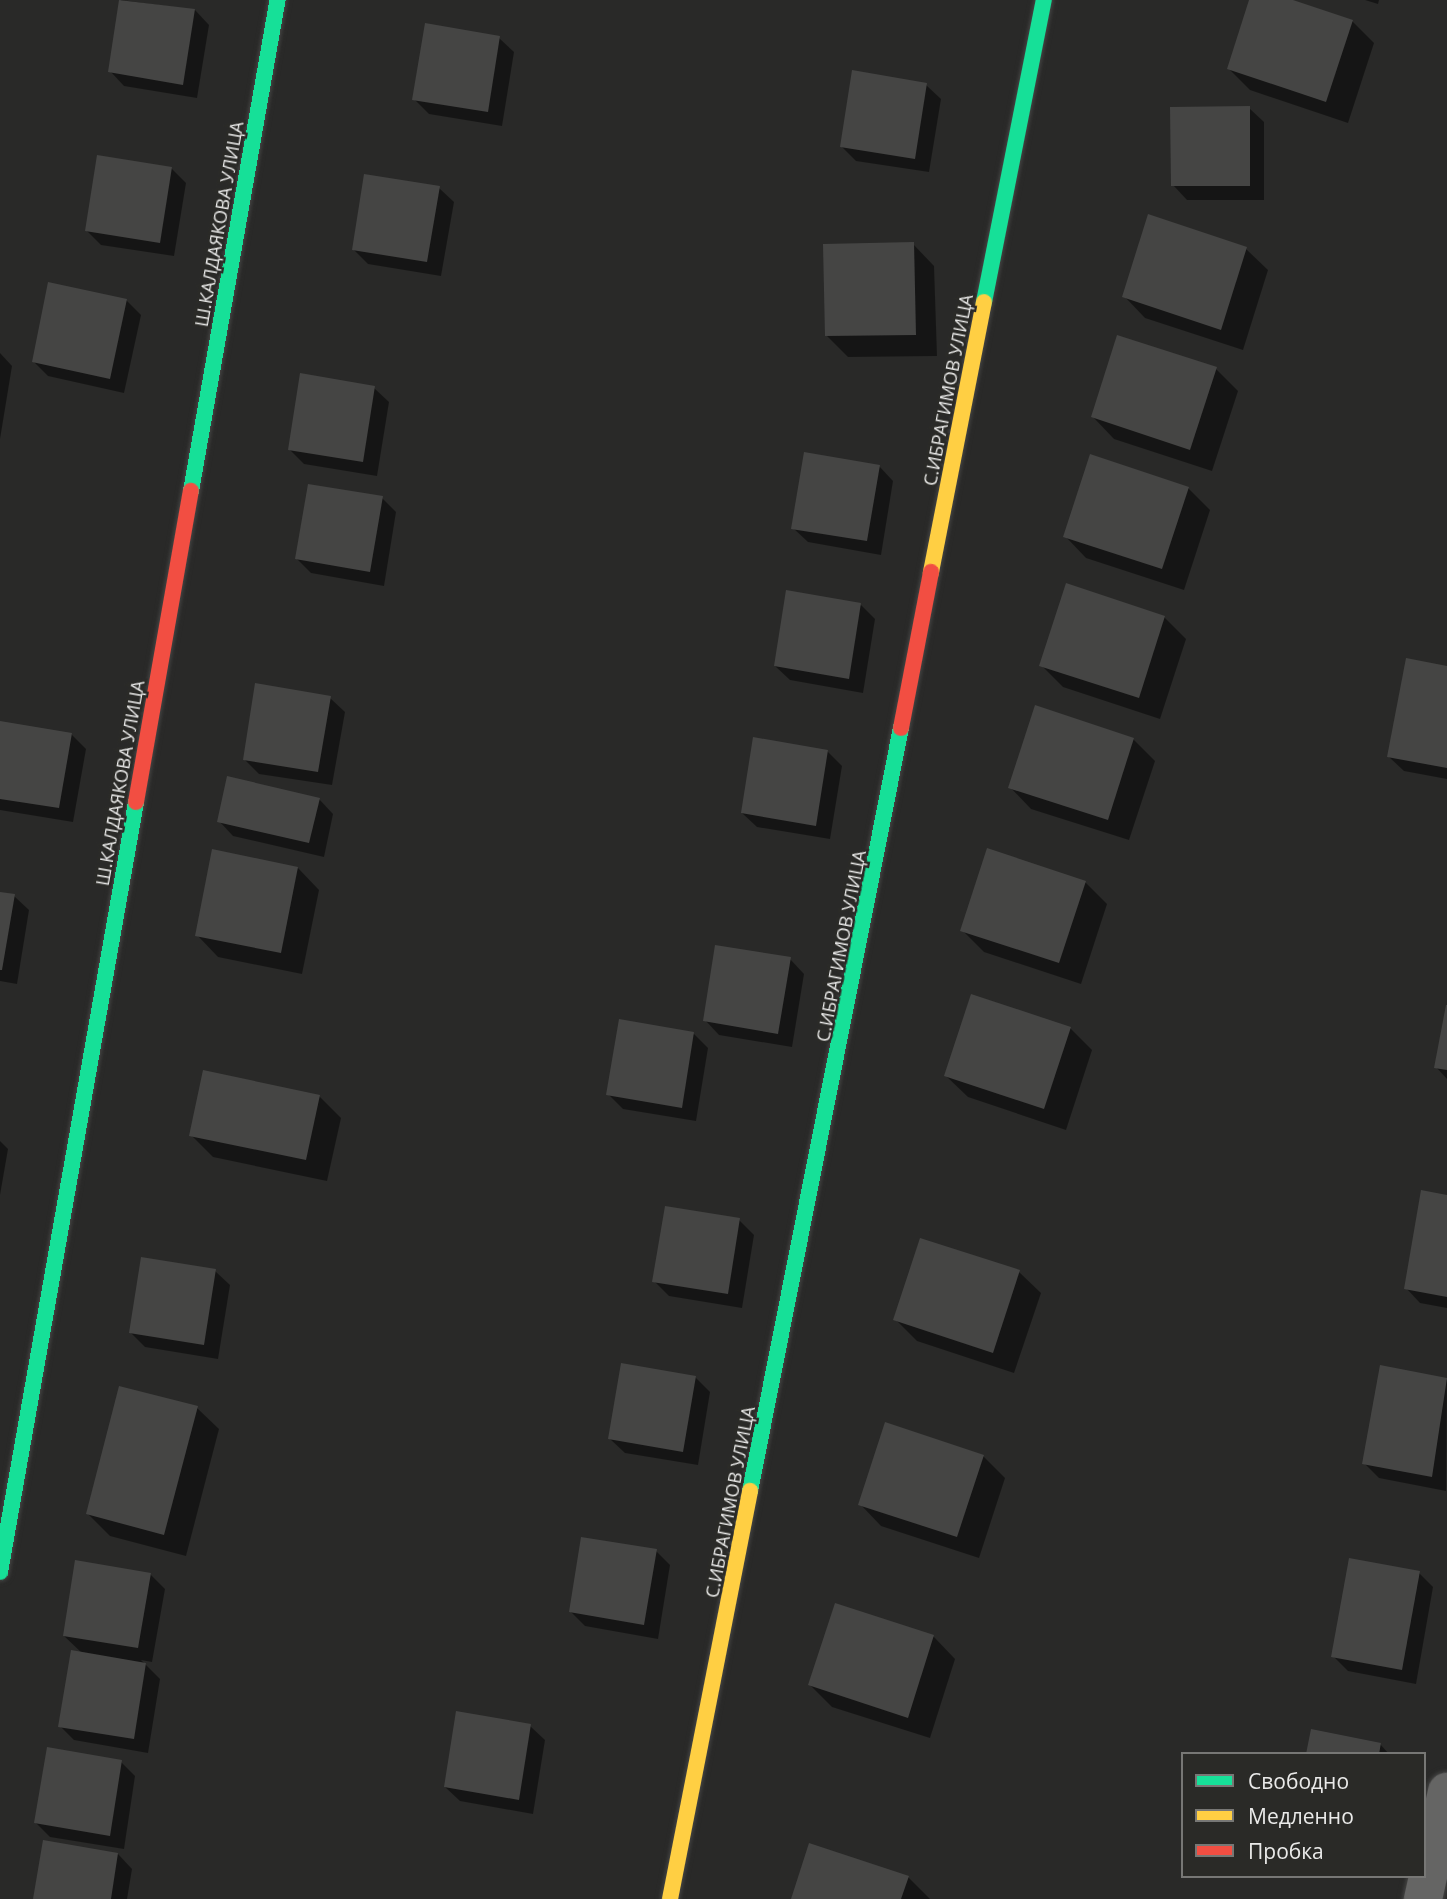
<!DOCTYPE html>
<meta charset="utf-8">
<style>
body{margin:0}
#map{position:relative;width:1447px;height:1899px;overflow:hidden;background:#292928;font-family:"Open Sans",sans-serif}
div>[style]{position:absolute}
.shadow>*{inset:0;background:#0007}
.building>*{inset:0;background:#454544}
.roads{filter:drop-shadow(0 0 2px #454544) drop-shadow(0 0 2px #454544)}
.street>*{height:38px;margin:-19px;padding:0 19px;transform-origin:19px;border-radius:19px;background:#656564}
.fast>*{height:16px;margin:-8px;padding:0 8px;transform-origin:8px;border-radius:8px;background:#16e098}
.slow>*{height:16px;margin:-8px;padding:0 8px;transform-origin:8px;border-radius:8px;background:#ffcf43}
.jam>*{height:16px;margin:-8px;padding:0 8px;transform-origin:8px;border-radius:8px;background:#f24e42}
span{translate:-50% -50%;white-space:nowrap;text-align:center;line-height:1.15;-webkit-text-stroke:5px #2a2a27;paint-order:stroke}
.street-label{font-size:18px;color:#eaeae9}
.legend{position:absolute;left:1181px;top:1752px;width:245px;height:126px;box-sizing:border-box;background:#2a2a27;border:2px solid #777775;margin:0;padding:9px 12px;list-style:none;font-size:21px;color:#eaeae9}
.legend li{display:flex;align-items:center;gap:14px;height:35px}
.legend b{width:35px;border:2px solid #777775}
</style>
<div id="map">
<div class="shadow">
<div style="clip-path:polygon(121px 0,195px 10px,209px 25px,197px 98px,124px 86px,110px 71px)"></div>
<div style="clip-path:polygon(1251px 0,1287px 0,1352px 21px,1374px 43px,1348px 123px,1250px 90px,1229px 69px)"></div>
<div style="clip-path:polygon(1365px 0,1379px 0,1378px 4px)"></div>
<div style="clip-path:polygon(499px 38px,514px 52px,502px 126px,429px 114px,414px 99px)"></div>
<div style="clip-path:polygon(926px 85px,941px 99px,929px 172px,856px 161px,841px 146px)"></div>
<div style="clip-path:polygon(1249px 108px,1264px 122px,1264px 200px,1187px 200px,1173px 185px)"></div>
<div style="clip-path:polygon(171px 168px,186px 183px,174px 256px,101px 245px,86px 230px)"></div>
<div style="clip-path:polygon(439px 188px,454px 202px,441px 276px,368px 264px,353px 249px)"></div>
<div style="clip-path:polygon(913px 244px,934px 266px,937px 356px,848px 357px,827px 336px)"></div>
<div style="clip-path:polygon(1246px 249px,1268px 270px,1243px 350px,1145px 318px,1124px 296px)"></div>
<div style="clip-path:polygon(126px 300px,141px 315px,124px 393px,48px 376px,34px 362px)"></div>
<div style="clip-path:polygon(0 353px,12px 366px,0 439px)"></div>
<div style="clip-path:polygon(1216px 369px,1238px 391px,1212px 471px,1114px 439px,1093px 417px)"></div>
<div style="clip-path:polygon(374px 388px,389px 402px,377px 476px,304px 464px,289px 449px)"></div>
<div style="clip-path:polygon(879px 466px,893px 481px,881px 555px,808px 542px,793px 528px)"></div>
<div style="clip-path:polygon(1188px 488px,1210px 510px,1184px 590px,1086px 558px,1065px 536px)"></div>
<div style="clip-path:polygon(382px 498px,396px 512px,384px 586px,311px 573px,297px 559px)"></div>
<div style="clip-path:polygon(861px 605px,875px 619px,863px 693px,790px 680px,775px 666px)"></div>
<div style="clip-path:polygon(1164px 617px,1186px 639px,1160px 719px,1063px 687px,1041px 665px)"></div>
<div style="clip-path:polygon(1447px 668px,1447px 779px,1404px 771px,1389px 757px)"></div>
<div style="clip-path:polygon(330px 698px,345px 712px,332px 785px,259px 774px,244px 759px)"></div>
<div style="clip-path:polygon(0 722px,71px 734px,86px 749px,73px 822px,0 810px)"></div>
<div style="clip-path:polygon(1133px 739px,1155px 761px,1129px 840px,1031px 809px,1010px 787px)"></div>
<div style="clip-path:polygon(827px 751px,842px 766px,830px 839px,757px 827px,742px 813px)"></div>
<div style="clip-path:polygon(319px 799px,333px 814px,324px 857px,233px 836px,219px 821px)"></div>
<div style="clip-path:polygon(988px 850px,1086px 883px,1107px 904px,1081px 984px,984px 952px,962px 930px)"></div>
<div style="clip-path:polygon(298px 868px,319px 890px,302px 974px,218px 957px,197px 935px)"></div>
<div style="clip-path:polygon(0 894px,14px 896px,29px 910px,17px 984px,0 981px)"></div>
<div style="clip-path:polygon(790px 959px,804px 974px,792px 1047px,719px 1035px,705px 1020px)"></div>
<div style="clip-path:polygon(1447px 1008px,1447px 1079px,1436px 1067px)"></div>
<div style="clip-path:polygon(1070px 1028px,1092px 1050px,1066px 1130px,968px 1097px,946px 1076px)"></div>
<div style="clip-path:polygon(694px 1034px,708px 1048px,696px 1121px,623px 1109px,608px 1094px)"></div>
<div style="clip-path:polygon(319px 1096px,341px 1118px,327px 1181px,213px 1157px,191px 1135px)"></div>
<div style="clip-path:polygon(0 1141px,8px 1149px,0 1195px)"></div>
<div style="clip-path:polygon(1447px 1196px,1447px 1308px,1420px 1303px,1406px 1288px)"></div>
<div style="clip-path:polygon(739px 1220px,754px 1235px,742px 1308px,669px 1296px,654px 1281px)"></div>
<div style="clip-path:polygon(215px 1271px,230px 1285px,218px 1359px,145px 1347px,130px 1332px)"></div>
<div style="clip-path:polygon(1019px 1272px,1041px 1293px,1014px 1373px,917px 1341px,895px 1319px)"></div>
<div style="clip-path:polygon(1382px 1368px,1447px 1380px,1446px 1491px,1379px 1478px,1364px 1463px)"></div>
<div style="clip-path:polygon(695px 1377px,710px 1392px,698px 1465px,625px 1453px,610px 1439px)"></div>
<div style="clip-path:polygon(197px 1408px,219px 1429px,186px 1556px,110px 1536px,88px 1514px)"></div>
<div style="clip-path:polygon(983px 1456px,1005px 1478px,979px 1558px,881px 1526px,860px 1504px)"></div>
<div style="clip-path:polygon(656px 1551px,670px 1565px,658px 1639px,585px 1626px,571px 1612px)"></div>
<div style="clip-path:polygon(1419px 1573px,1433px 1587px,1416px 1684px,1348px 1671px,1333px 1656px)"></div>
<div style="clip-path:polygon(150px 1574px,165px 1589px,152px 1662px,141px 1660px,160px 1679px,148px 1753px,74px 1740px,60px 1726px,83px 1654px,64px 1636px)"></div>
<div style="clip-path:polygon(836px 1605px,934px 1637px,955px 1659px,930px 1738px,832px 1707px,810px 1685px)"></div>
<div style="clip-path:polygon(530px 1726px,545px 1740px,533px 1814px,460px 1801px,445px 1787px)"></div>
<div style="clip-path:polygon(1380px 1744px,1389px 1754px,1308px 1754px)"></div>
<div style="clip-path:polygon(121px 1762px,135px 1776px,124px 1849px,50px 1837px,36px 1823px)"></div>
<div style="clip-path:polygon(118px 1854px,132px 1869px,127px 1899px,35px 1899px)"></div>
<div style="clip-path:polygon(908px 1877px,930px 1899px,793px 1899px)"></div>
</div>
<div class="building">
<div style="clip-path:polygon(119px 0,195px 9px,183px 85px,108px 72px)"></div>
<div style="clip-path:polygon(1249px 0,1293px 0,1353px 20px,1326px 102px,1227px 69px)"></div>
<div style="clip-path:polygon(425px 23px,500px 36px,488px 112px,412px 100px)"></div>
<div style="clip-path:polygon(852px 70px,927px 83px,915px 159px,840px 147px)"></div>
<div style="clip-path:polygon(1250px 106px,1250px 186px,1171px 186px,1170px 107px)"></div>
<div style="clip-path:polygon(97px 155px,172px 167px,160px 243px,85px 231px)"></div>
<div style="clip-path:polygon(364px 174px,440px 186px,427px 262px,352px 250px)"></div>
<div style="clip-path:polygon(1148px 214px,1247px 247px,1221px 330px,1122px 297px)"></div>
<div style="clip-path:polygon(914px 242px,916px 335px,825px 336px,823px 244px)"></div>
<div style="clip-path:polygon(48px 282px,127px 299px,110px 379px,32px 362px)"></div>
<div style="clip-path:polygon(1117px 335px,1217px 367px,1190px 450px,1091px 417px)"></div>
<div style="clip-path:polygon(300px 373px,375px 386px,363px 462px,288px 450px)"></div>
<div style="clip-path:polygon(804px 452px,880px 465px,867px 541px,791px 529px)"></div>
<div style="clip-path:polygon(1090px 454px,1189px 487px,1162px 569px,1063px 537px)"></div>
<div style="clip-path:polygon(308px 484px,383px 496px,370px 572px,295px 559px)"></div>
<div style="clip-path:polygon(1066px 583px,1165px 616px,1139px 698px,1039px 666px)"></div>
<div style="clip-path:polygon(786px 590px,861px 603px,849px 679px,774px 666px)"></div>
<div style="clip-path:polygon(1406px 658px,1447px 666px,1447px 768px,1387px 757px)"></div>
<div style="clip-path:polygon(255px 683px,331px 696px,318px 772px,243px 760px)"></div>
<div style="clip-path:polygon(1035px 705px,1134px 738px,1108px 820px,1008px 788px)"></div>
<div style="clip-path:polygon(0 721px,72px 733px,59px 808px,0 799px)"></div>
<div style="clip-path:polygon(753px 737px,828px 750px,816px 826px,741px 813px)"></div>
<div style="clip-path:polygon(227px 776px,320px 798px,309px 843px,217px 822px)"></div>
<div style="clip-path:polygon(987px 848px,1086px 881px,1059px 963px,960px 931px)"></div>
<div style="clip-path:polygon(212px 849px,298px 867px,281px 953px,195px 936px)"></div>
<div style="clip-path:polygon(0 892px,15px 894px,2px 970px,0 970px)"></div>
<div style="clip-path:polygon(715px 945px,791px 957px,778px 1034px,703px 1021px)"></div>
<div style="clip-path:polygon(971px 994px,1071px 1027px,1044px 1109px,944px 1076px)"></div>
<div style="clip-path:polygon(1446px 1005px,1447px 1005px,1447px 1070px,1434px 1068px)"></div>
<div style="clip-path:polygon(619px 1019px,694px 1032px,682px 1108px,606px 1095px)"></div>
<div style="clip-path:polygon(203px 1070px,320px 1095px,306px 1160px,189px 1136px)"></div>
<div style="clip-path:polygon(1421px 1190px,1447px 1195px,1447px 1297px,1404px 1289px)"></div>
<div style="clip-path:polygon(665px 1206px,740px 1218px,728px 1294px,652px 1282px)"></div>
<div style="clip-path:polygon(920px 1238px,1020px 1270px,993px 1353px,893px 1320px)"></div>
<div style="clip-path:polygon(141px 1257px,216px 1269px,204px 1345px,129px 1333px)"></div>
<div style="clip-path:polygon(621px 1363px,696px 1376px,683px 1452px,608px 1439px)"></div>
<div style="clip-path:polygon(1380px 1365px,1447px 1378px,1432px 1477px,1362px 1464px)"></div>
<div style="clip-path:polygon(119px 1386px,198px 1406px,164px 1535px,86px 1514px)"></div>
<div style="clip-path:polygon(885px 1422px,984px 1455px,957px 1537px,858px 1505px)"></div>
<div style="clip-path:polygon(581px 1537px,657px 1549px,644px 1625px,569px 1612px)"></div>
<div style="clip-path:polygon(1349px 1558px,1420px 1571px,1402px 1670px,1331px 1657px)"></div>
<div style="clip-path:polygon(75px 1560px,151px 1573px,138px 1648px,63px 1636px)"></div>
<div style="clip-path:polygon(835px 1603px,934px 1635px,908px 1718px,808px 1685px)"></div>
<div style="clip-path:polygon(71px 1650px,146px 1663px,134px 1739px,58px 1727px)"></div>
<div style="clip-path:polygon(456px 1711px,531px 1724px,519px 1800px,444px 1787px)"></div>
<div style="clip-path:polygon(1311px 1729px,1381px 1743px,1379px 1754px,1306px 1754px)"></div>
<div style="clip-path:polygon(47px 1747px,122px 1760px,110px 1836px,34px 1823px)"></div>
<div style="clip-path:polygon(43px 1840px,118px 1853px,111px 1899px,33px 1899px)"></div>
<div style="clip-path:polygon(809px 1843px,909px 1876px,901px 1899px,791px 1899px)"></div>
</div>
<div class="roads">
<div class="street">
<div style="left:1423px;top:1899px;width:110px;rotate:-77.4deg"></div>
</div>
<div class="fast">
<div style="left:984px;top:302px;width:308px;rotate:-78.8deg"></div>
<div style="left:191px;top:491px;width:499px;rotate:-80deg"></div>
<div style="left:750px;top:1491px;width:778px;rotate:-78.81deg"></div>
<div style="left:0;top:1572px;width:782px;rotate:-79.98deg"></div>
</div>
<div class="slow">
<div style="left:931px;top:572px;width:275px;rotate:-78.9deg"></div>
<div style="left:670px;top:1899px;width:416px;rotate:-78.9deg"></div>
</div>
<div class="jam">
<div style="left:901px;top:728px;width:159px;rotate:-79.1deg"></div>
<div style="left:136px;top:802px;width:316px;rotate:-80deg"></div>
</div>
</div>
<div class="street-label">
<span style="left:219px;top:224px;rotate:-80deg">Ш.КАЛДАЯКОВА УЛИЦА</span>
<span style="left:948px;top:390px;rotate:-79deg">С.ИБРАГИМОВ УЛИЦА</span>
<span style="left:120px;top:783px;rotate:-80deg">Ш.КАЛДАЯКОВА УЛИЦА</span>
<span style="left:841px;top:946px;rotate:-79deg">С.ИБРАГИМОВ УЛИЦА</span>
<span style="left:730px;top:1502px;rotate:-79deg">С.ИБРАГИМОВ УЛИЦА</span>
</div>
<ul class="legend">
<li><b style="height:9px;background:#16e098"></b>Свободно</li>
<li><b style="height:9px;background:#ffcf43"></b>Медленно</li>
<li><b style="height:9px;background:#f24e42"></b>Пробка</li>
</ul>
</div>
